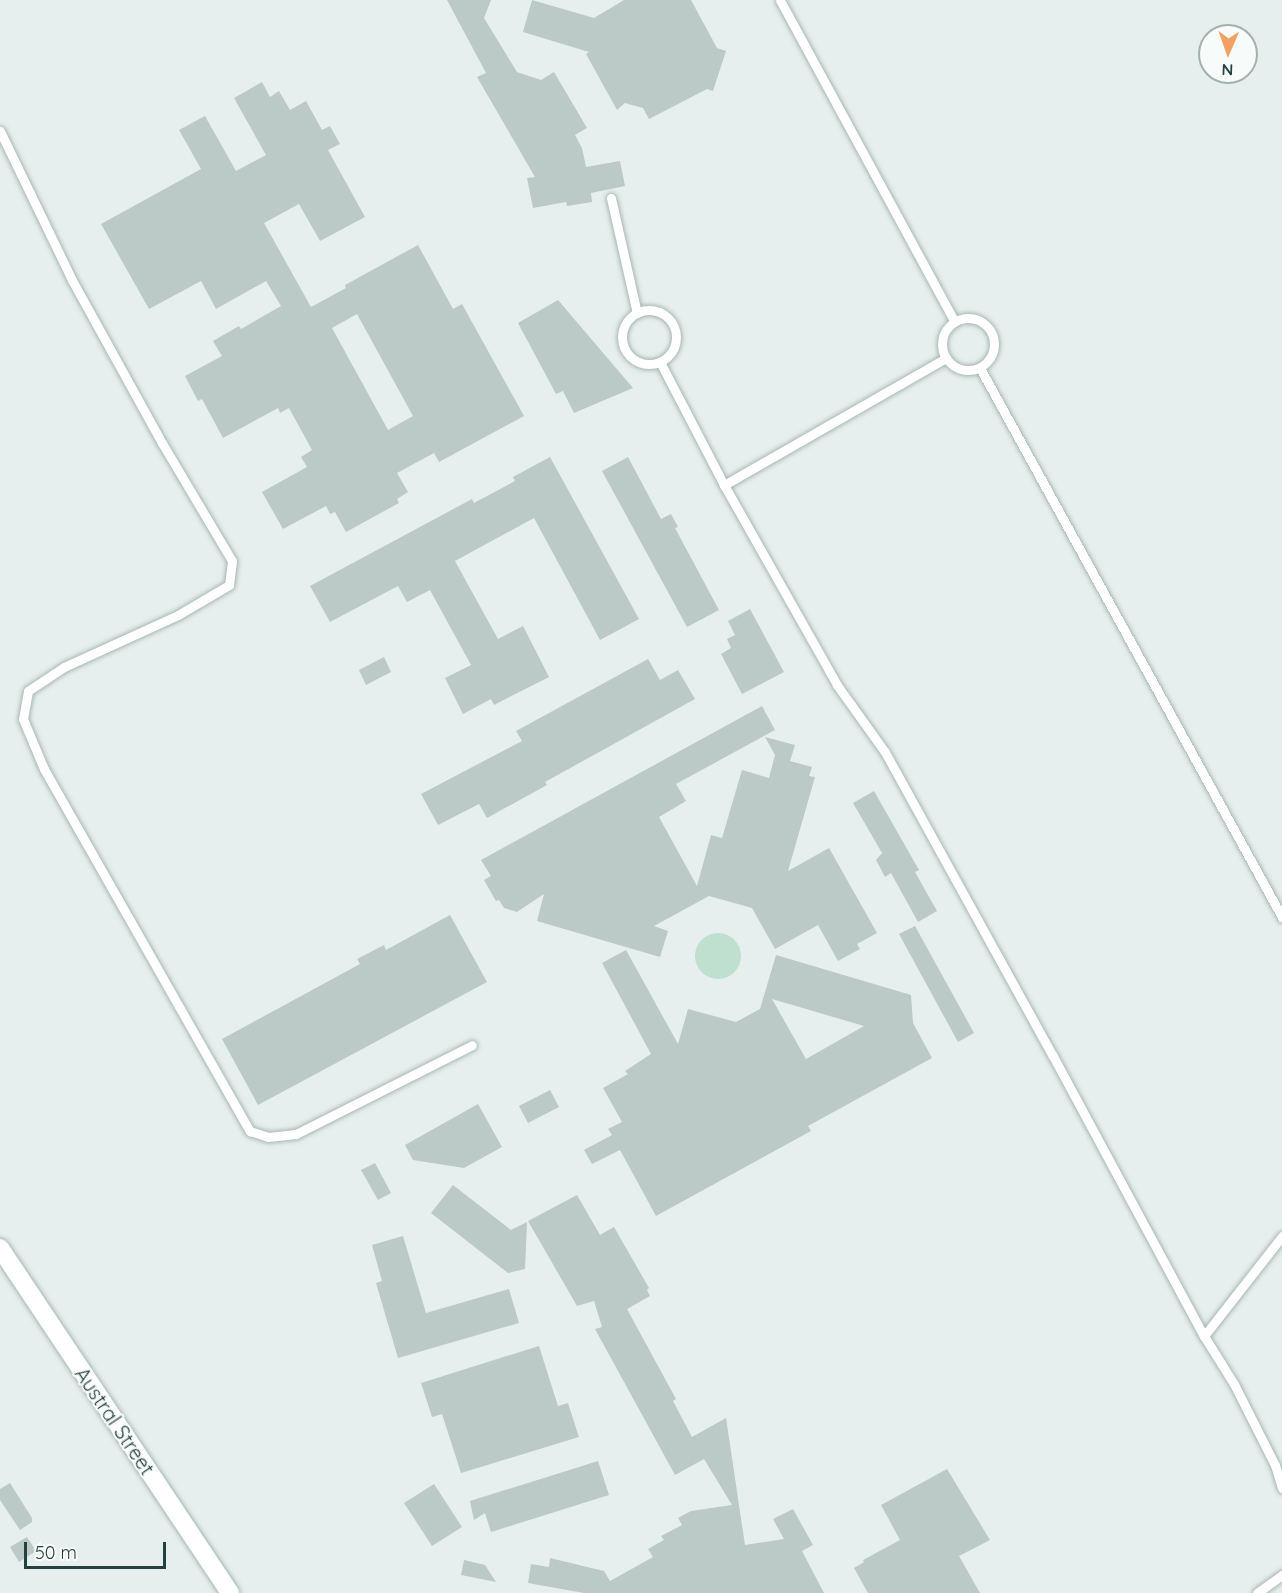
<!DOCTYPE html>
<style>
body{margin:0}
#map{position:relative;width:1282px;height:1593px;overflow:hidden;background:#e6efed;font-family:Quicksand,sans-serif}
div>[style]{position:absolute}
.green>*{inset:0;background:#bfdfcf}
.round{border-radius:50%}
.building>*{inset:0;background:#bbcac6}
.roads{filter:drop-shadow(0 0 2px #a8b7b5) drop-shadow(0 0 2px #a8b7b5)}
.lane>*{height:9px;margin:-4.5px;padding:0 4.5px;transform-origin:4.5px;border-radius:4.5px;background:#fff}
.lane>.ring{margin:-4.5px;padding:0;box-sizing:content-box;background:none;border:9px solid #fff;border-radius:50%}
.secondary>*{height:18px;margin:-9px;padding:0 9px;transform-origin:9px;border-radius:9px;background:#fff}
span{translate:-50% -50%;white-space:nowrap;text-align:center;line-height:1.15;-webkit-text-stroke:4.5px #f7fbfa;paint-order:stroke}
.street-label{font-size:20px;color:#24413f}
.north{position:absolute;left:1198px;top:24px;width:60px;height:60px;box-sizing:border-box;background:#f7fbfa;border:2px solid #a3b1af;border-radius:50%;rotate:182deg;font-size:16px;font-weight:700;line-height:24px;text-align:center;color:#24413f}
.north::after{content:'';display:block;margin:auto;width:21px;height:27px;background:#f2a260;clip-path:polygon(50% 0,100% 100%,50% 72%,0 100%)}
.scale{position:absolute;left:24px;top:1542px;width:142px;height:27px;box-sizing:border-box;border:3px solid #24413f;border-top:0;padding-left:8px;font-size:18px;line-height:21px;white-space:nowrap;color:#24413f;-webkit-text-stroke:4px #f7fbfa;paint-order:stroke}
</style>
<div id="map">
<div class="green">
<div class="round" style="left:695px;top:933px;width:46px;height:46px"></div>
</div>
<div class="building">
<div style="clip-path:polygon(447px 0,491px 0,484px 18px,517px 72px,541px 80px,554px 72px,587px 128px,575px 135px,582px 148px,586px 167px,620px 161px,625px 186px,591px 193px,592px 202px,567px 206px,566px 202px,533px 208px,527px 178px,535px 177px,477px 77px,486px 73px)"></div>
<div style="clip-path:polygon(532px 0,594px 18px,624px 0,691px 0,717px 48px,726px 51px,713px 91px,707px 89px,649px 119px,643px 108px,625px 103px,617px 110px,586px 54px,589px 52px,523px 32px)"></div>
<div style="clip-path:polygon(evenodd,262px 82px,270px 97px,279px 91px,290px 110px,306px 101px,322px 130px,330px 126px,340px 144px,328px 150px,365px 217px,320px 241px,299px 204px,264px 223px,311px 307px,346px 288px,345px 285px,418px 245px,453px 309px,462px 304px,524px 416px,439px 462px,434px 453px,397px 473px,408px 492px,397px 499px,399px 503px,346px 532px,335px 512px,330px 514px,326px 506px,283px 529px,262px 492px,307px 467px,301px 457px,312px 450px,289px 408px,280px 413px,278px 408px,223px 438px,202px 399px,198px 401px,185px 376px,222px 356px,213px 341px,239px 326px,241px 329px,281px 306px,266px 281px,216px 309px,201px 281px,149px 309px,101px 224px,201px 169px,179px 130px,205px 116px,236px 171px,266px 155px,234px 98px,262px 82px,357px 314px,413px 416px,388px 430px,332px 328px,357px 314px)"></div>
<div style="clip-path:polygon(558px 300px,633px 388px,574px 413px,563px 391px,556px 394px,518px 323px)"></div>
<div style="clip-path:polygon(550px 457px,639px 619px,600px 640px,534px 518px,455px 561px,498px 639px,523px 626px,549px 677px,494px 705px,491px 699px,463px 714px,445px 678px,471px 665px,430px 590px,407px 602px,398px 586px,330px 622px,310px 586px,472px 499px,474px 503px,515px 481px,513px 477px)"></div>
<div style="clip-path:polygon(628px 457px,661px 519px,671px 514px,678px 527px,675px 528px,719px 610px,687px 627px,602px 471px)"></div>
<div style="clip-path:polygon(750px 609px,784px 672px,742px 694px,721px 654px,731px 648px,727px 639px,735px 635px,728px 621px)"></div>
<div style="clip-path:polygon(384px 657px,391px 672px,366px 685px,359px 670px)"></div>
<div style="clip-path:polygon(648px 659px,660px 680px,678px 670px,695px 699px,545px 782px,547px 785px,487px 818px,479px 804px,438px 825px,421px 794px,522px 741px,516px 731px)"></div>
<div style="clip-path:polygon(762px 706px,775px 730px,676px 784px,686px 801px,659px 817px,697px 886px,711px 835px,722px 838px,742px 770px,769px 778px,775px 755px,765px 737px,795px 745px,790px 761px,812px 767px,809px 776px,815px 777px,788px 871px,829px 848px,877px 933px,857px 944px,860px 949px,838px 961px,818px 925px,775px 949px,752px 908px,709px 896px,654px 926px,668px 931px,660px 957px,537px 921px,544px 894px,517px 912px,504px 908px,499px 900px,496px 901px,484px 880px,491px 876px,481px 860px)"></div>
<div style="clip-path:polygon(874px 791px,919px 870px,915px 872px,937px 911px,918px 922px,891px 873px,885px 877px,876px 860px,882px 853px,853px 803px)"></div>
<div style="clip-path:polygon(450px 915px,487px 982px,258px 1105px,222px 1039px,360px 964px,357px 959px,384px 945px,386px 950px)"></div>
<div style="clip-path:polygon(915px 926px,974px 1033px,958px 1042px,899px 934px)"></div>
<div style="clip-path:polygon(evenodd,626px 950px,678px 1044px,688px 1009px,736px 1022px,760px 1009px,776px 955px,911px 995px,913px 1023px,932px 1058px,808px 1126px,811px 1131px,656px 1216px,620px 1150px,592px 1164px,584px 1150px,612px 1135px,608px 1129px,622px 1122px,603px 1088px,628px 1074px,625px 1071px,651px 1054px,602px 963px,626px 950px,772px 999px,864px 1026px,806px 1059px,772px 999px)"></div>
<div style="clip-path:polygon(550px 1090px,559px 1107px,528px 1123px,519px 1106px)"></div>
<div style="clip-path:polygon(478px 1104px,502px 1147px,464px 1168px,413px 1160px,405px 1145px)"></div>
<div style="clip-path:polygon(375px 1163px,391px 1193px,378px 1200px,361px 1170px)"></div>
<div style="clip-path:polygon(453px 1185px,511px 1230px,527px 1222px,525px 1269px,508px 1273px,431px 1213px)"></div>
<div style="clip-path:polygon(577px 1195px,600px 1235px,614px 1227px,649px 1288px,647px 1290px,650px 1296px,627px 1309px,676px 1399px,673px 1401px,692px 1437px,726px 1418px,745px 1545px,784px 1539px,773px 1519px,793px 1509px,813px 1545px,802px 1551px,824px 1593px,584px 1593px,528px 1583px,531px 1564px,549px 1567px,550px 1558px,604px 1571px,610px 1581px,653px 1557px,648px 1549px,664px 1540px,661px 1536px,682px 1525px,678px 1518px,691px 1511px,732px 1505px,704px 1459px,675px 1475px,595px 1329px,602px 1327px,594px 1301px,577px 1306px,528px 1221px)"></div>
<div style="clip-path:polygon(403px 1236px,426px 1313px,509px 1289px,519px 1323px,398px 1358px,376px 1283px,382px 1281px,372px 1245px)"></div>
<div style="clip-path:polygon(539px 1346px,558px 1406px,568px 1403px,579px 1437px,461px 1473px,442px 1414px,432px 1417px,421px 1383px)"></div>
<div style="clip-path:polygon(598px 1461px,609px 1495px,491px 1532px,485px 1513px,474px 1520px,470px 1501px)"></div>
<div style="clip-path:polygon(947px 1469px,990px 1540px,959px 1556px,980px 1593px,868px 1593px,854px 1568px,864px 1562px,863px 1560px,900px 1540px,881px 1505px)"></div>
<div style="clip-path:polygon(10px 1483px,32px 1518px,32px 1522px,20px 1530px,0 1500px,0 1489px)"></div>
<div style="clip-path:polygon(434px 1484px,462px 1527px,432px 1546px,404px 1503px)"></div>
<div style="clip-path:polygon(27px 1537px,36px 1551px,19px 1562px,10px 1547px)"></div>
<div style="clip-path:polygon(464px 1560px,485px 1565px,496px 1582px,461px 1575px)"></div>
</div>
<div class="roads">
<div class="lane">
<div style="left:780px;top:0;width:366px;rotate:61.5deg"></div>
<div style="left:0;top:131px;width:165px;rotate:64.2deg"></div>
<div style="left:72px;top:280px;width:186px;rotate:61.1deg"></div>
<div style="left:162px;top:443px;width:137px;rotate:59.3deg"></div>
<div style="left:232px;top:561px;width:24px;rotate:97deg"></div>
<div style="left:229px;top:585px;width:59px;rotate:149.5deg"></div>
<div style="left:178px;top:615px;width:125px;rotate:155.5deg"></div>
<div style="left:64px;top:667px;width:43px;rotate:146.3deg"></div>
<div style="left:28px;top:691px;width:28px;rotate:100deg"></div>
<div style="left:23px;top:719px;width:54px;rotate:67.2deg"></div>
<div style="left:44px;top:769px;width:417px;rotate:60.4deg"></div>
<div style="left:250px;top:1131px;width:19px;rotate:18deg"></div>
<div style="left:268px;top:1137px;width:28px;rotate:-6deg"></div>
<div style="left:296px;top:1134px;width:197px;rotate:-26.8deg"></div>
<div style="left:611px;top:198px;width:118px;rotate:77.3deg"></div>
<div class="ring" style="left:622px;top:310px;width:45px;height:45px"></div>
<div class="ring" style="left:942px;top:318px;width:43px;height:43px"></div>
<div style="left:660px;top:362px;width:139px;rotate:62.5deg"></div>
<div style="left:724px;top:485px;width:230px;rotate:60.5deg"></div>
<div style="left:837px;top:685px;width:82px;rotate:54.4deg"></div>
<div style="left:885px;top:752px;width:347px;rotate:61.1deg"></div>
<div style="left:1053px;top:1056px;width:318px;rotate:61.7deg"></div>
<div style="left:1204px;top:1336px;width:57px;rotate:58deg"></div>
<div style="left:1234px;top:1384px;width:91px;rotate:63.2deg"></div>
<div style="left:1275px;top:1465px;width:24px;rotate:73deg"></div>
<div style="left:980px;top:368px;width:627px;rotate:61.19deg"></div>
<div style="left:724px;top:485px;width:256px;rotate:-29.8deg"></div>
<div style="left:1204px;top:1336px;width:127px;rotate:-52deg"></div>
<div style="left:1257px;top:1593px;width:31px;rotate:-36deg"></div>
</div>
<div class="secondary">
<div style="left:0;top:1248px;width:415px;rotate:56.3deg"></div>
</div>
</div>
<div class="street-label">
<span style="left:115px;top:1421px;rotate:56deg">Austral Street</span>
</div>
<div class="north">N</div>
<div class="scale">50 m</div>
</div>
